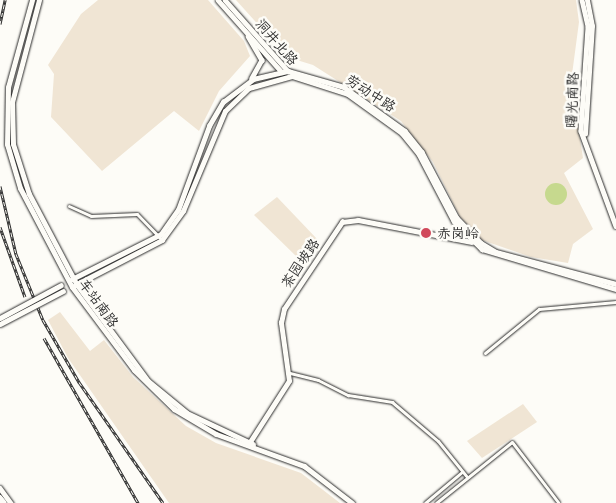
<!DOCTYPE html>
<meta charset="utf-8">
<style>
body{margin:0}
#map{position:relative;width:616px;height:503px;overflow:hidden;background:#fdfcf7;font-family:Mali,"LXGW WenKai TC",sans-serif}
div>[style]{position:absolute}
.built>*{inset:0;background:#f0e5d4}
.green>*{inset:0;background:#c6d98e}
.round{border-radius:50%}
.roads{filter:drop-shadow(0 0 1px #2b2b2b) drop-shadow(0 0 1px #2b2b2b)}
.street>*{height:3px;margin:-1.5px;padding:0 1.5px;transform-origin:1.5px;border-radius:1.5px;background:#fdfcf7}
.secondary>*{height:4.5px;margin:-2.25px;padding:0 2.25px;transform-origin:2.25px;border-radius:2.25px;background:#fdfcf7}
.primary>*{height:5px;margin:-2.5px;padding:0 2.5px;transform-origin:2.5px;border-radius:2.5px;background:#fdfcf7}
.highway>*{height:5.5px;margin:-2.75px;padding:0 2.75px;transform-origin:2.75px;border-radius:2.75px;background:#fdfcf7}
.rail>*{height:3px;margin-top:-1.5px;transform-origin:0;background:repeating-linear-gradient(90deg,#fdfcf7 0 4px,#2b2b2b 0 8px);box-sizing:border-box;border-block:1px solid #2b2b2b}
.bridges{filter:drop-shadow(0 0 1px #2b2b2b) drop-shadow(0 0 1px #2b2b2b)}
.primary-bridge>*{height:5px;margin:-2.5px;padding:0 2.5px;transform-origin:2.5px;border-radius:2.5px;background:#fdfcf7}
.dots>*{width:14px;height:14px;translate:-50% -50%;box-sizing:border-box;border:2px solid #fdfcf7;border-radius:50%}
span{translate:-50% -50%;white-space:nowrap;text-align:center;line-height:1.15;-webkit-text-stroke:5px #fdfcf7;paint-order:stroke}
.street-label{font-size:14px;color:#2b2b2b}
.poi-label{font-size:14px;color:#2b2b2b}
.left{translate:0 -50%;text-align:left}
</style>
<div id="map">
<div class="built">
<div style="clip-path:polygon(98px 0,208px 0,244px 41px,250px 56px,219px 91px,199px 131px,174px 111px,102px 171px,51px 117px,54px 74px,48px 65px,81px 14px)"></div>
<div style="clip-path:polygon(236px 0,576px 0,579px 22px,571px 82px,583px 158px,564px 173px,593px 229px,573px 244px,568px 263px,531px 257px,482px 240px,460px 217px,433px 162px,401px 121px,313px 65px,287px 57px)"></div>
<div style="clip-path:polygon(277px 197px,318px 240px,299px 259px,254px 215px)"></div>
<div style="clip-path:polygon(60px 312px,90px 351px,104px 340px,133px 377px,186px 426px,216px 443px,301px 473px,340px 503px,169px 503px,68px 358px,48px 320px)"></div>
<div style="clip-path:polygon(523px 404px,537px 422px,482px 458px,467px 441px)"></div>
</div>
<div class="green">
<div class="round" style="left:545px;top:183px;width:22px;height:22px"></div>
</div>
<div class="roads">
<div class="street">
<div style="left:69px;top:206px;width:24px;rotate:24deg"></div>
<div style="left:91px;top:216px;width:46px;rotate:-2.5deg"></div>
<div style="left:137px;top:214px;width:36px;rotate:46deg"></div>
<div style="left:485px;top:353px;width:70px;rotate:-39.2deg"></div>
<div style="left:539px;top:309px;width:77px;rotate:-5.2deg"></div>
<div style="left:290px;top:373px;width:29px;rotate:14deg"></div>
<div style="left:318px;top:380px;width:34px;rotate:27deg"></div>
<div style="left:348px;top:395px;width:45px;rotate:9deg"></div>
<div style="left:392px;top:402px;width:60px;rotate:40.3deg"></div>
<div style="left:438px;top:441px;width:46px;rotate:51.1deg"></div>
<div style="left:425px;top:503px;width:48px;rotate:-40deg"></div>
<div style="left:436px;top:503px;width:97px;rotate:-38.8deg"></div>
<div style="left:512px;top:442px;width:76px;rotate:52.5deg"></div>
</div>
<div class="secondary">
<div style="left:218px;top:0;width:96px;rotate:48.4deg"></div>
<div style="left:225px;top:0;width:95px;rotate:48.4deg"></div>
<div style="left:582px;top:0;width:28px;rotate:77deg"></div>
<div style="left:588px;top:27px;width:104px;rotate:93.9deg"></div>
<div style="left:581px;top:131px;width:101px;rotate:69.8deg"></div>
<div style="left:248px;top:36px;width:28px;rotate:60deg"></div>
<div style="left:262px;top:60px;width:21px;rotate:119deg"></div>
<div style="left:585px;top:134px;width:108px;rotate:-86.3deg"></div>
<div style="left:592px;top:26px;width:26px;rotate:-101deg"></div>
<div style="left:72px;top:279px;width:100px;rotate:-26.8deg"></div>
<div style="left:161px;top:234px;width:29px;rotate:-55deg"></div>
<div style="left:178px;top:210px;width:90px;rotate:-69.7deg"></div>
<div style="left:209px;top:126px;width:28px;rotate:-60deg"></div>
<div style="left:223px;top:102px;width:38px;rotate:-37deg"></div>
<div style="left:253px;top:79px;width:36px;rotate:-13deg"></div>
<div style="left:288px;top:71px;width:58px;rotate:15.9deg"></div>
<div style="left:344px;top:87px;width:75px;rotate:35.8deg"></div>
<div style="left:405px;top:131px;width:27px;rotate:51deg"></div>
<div style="left:422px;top:152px;width:75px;rotate:62.1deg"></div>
<div style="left:457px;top:218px;width:35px;rotate:46deg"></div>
<div style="left:481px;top:243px;width:17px;rotate:31deg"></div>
<div style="left:496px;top:252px;width:124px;rotate:14.9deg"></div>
<div style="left:75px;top:285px;width:98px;rotate:-27.3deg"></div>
<div style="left:162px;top:240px;width:36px;rotate:-54deg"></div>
<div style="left:183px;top:211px;width:108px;rotate:-67.2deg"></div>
<div style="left:225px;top:111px;width:33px;rotate:-44deg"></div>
<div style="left:249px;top:88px;width:45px;rotate:-15.6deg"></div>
<div style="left:292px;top:76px;width:59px;rotate:17.8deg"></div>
<div style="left:348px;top:94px;width:67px;rotate:35.8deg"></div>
<div style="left:402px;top:133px;width:27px;rotate:51deg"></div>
<div style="left:419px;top:154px;width:76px;rotate:62.4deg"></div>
<div style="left:454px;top:221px;width:40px;rotate:45deg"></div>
<div style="left:482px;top:249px;width:140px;rotate:16.6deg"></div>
<div style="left:248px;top:445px;width:76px;rotate:-57.4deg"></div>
<div style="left:289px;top:381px;width:59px;rotate:-97.9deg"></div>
<div style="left:281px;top:323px;width:14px;rotate:-78deg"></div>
<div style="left:284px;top:309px;width:105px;rotate:-56.3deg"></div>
<div style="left:342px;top:222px;width:16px;rotate:-7deg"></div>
<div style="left:358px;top:220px;width:116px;rotate:10.9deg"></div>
<div style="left:0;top:488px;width:19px;rotate:54deg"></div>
</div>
<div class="primary">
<div style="left:32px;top:0;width:90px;rotate:105.4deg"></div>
<div style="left:8px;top:87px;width:57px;rotate:91deg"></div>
<div style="left:7px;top:144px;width:46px;rotate:73.5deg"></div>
<div style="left:20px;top:188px;width:112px;rotate:62.3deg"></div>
<div style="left:72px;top:287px;width:104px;rotate:53.2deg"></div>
<div style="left:134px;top:370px;width:56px;rotate:44.3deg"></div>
<div style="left:174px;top:409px;width:49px;rotate:30.8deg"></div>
<div style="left:216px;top:434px;width:94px;rotate:20deg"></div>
<div style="left:304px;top:466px;width:61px;rotate:37.6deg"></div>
<div style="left:39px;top:0;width:106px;rotate:104.8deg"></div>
<div style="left:12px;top:102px;width:42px;rotate:88.6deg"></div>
<div style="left:13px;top:144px;width:52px;rotate:72.3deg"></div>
<div style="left:29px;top:194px;width:103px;rotate:62.2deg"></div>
<div style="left:77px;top:285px;width:119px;rotate:53.5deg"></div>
<div style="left:148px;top:381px;width:50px;rotate:39.4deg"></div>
<div style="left:187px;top:413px;width:73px;rotate:25.2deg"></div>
</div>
<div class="highway">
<div style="left:0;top:498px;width:6px;rotate:51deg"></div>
</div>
</div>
<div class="rail">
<div style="left:0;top:24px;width:25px;rotate:-78deg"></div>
<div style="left:0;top:186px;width:70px;rotate:76.8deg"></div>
<div style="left:16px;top:254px;width:71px;rotate:67.8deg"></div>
<div style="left:43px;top:320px;width:72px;rotate:59.9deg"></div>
<div style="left:79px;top:382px;width:147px;rotate:55.2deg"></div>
<div style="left:0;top:227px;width:74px;rotate:70.3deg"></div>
<div style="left:44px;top:338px;width:190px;rotate:60.3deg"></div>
</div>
<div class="bridges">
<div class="primary-bridge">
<div style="left:0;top:318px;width:69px;rotate:-28.4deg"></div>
<div style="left:0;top:324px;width:71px;rotate:-27.6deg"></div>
</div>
</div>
<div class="dots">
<div style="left:426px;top:233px;background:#d1495b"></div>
</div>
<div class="street-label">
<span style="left:277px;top:42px;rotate:49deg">洞井北路</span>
<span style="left:371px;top:93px;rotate:33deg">劳动中路</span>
<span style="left:572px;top:100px;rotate:-88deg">曙光南路</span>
<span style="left:300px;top:263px;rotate:-56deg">茶园坡路</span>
<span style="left:99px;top:303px;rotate:54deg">车站南路</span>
</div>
<div class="poi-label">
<span class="left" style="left:437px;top:233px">赤岗岭</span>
</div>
</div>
